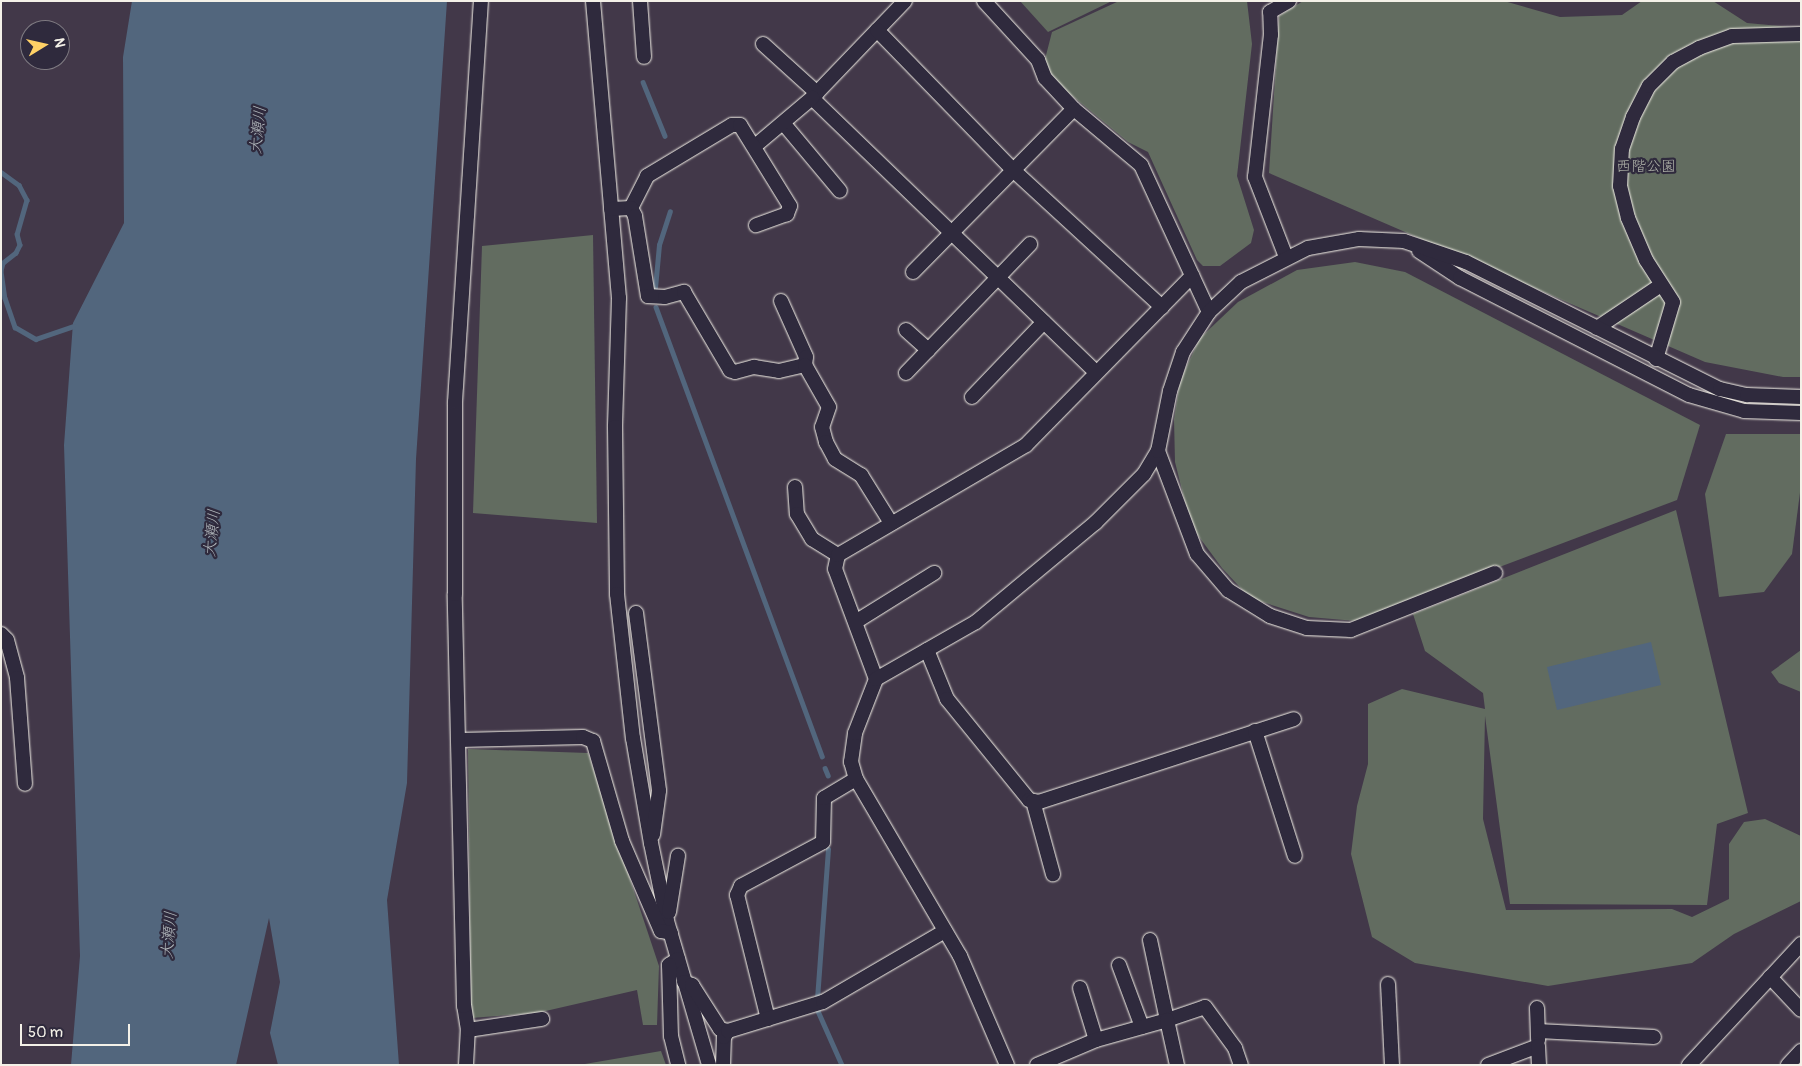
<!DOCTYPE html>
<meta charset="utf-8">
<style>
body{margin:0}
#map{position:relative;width:1802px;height:1066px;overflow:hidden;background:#423849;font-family:Pangolin,"Klee One",sans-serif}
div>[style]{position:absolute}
.green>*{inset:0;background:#626c60}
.water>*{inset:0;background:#52667d}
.stream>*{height:4.5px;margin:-2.25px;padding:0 2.25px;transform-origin:2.25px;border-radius:2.25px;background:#52667d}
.roads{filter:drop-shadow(0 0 1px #f4f1e8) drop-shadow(0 0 1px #f4f1e8)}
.minor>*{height:14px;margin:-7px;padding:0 7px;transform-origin:7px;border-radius:7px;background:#2f2a3d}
span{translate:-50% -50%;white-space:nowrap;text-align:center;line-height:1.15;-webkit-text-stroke:4.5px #2f2a3d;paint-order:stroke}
.park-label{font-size:15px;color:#b2b5ab}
.water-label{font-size:16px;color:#b3b9bd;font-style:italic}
.frame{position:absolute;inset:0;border:2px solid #f4f1e8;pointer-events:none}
.north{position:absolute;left:20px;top:20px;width:50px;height:50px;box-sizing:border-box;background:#2f2a3d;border:1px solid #7e7a81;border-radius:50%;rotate:81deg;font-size:14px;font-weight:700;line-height:20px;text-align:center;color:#f4f1e8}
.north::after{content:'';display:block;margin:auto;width:18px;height:22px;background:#ffd166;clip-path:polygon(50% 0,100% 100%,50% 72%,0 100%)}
.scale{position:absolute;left:20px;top:1024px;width:110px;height:22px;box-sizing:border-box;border:2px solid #f4f1e8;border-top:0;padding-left:6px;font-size:15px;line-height:18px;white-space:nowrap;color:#f4f1e8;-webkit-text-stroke:4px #2f2a3d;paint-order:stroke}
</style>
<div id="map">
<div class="green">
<div style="clip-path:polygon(1020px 1px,1112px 1px,1048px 32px)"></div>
<div style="clip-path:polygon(1119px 1px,1247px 1px,1252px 44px,1237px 176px,1254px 230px,1251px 243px,1220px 266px,1203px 266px,1197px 260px,1148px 152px,1128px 142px,1059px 85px,1044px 63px,1052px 32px)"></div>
<div style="clip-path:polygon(1303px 1px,1504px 1px,1560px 17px,1622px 15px,1642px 1px,1713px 1px,1747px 23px,1801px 28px,1801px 377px,1783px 377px,1705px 362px,1269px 173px,1279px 16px)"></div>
<div style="clip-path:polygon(593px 235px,597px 523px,473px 513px,482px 246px)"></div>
<div style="clip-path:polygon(1355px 262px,1405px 272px,1700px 425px,1677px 500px,1356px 621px,1309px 617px,1250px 598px,1222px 568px,1191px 526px,1175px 462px,1174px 419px,1180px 380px,1200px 338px,1238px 302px,1297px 270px)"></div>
<div style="clip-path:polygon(1726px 434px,1801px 434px,1801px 485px,1792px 554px,1764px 592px,1719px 597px,1705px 494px)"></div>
<div style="clip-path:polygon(1676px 510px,1748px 813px,1717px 824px,1707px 905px,1510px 904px,1485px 716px,1483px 819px,1506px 910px,1672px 909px,1692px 917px,1729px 899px,1729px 844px,1744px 822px,1765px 819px,1801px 836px,1801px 901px,1734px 934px,1692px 963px,1548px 986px,1415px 963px,1372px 937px,1351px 854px,1357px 806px,1368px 764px,1368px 704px,1402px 689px,1485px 709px,1483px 693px,1425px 651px,1413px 614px)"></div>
<div style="clip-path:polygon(1801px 650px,1801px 692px,1779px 683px,1771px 672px)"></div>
<div style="clip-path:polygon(468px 749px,588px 753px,659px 966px,657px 1025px,643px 1025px,637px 990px,537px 1013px,471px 1018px)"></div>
<div style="clip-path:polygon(661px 1051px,666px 1065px,579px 1065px)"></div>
</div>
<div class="water">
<div style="clip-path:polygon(132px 1px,447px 1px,416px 459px,407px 783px,387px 900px,399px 1065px,278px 1065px,270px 1033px,280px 982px,269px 918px,236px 1065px,71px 1065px,80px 956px,64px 445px,73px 323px,124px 223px,123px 57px)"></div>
<div style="clip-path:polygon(1651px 642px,1661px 685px,1557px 710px,1547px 667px)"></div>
</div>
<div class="stream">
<div style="left:643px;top:82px;width:58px;rotate:67.8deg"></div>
<div style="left:1px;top:172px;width:22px;rotate:36deg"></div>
<div style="left:19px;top:185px;width:17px;rotate:62deg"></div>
<div style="left:27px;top:200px;width:35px;rotate:106deg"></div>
<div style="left:17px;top:234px;width:11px;rotate:75deg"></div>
<div style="left:20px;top:245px;width:9px;rotate:117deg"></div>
<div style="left:16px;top:253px;width:16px;rotate:142deg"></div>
<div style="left:3px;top:263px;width:8px;rotate:104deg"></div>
<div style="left:1px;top:271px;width:27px;rotate:82deg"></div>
<div style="left:5px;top:298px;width:31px;rotate:71deg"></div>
<div style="left:15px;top:327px;width:24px;rotate:30deg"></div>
<div style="left:36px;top:339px;width:39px;rotate:-19deg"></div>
<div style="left:655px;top:288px;width:43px;rotate:-84.7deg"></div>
<div style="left:659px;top:245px;width:35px;rotate:-72deg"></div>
<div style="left:656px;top:307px;width:479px;rotate:69.7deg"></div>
<div style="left:825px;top:768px;width:8px;rotate:67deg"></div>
<div style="left:817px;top:999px;width:150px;rotate:-85.8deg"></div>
<div style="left:818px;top:1011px;width:59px;rotate:66deg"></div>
</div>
<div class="roads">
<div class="minor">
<div style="left:593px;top:1px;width:298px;rotate:85deg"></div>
<div style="left:619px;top:298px;width:129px;rotate:91.8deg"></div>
<div style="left:615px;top:427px;width:167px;rotate:89.3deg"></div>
<div style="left:617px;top:594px;width:145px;rotate:83.7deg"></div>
<div style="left:633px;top:738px;width:107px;rotate:80.3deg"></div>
<div style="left:651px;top:843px;width:80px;rotate:78.4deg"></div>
<div style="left:667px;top:921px;width:150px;rotate:73.7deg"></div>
<div style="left:640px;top:1px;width:56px;rotate:85.9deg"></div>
<div style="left:905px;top:1px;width:134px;rotate:133.8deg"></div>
<div style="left:812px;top:98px;width:395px;rotate:44deg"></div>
<div style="left:984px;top:1px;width:80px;rotate:47.5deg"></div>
<div style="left:1038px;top:60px;width:19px;rotate:69deg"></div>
<div style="left:1045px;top:78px;width:42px;rotate:46.9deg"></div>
<div style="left:1074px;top:109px;width:87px;rotate:39.9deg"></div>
<div style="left:1141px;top:165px;width:162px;rotate:65.2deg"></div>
<div style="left:877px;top:30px;width:194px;rotate:45.8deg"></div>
<div style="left:1012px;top:169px;width:204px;rotate:42.6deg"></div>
<div style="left:763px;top:44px;width:73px;rotate:42.2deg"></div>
<div style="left:784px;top:124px;width:87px;rotate:50.1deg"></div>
<div style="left:755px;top:146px;width:75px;rotate:-40.1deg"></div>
<div style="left:631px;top:208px;width:36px;rotate:-63deg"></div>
<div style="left:647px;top:176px;width:99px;rotate:-31deg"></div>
<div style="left:732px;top:125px;width:8px"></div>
<div style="left:740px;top:125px;width:95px;rotate:58.3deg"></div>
<div style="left:790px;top:206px;width:9px;rotate:111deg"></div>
<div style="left:787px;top:214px;width:33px;rotate:160deg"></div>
<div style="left:611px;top:209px;width:20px;rotate:-3deg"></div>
<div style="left:631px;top:208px;width:9px;rotate:63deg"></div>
<div style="left:635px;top:216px;width:81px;rotate:80.8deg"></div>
<div style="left:648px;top:296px;width:17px;rotate:3deg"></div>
<div style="left:665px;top:297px;width:20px;rotate:-15deg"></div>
<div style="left:684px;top:292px;width:91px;rotate:59.5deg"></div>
<div style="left:730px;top:370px;width:5px;rotate:22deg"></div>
<div style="left:735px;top:372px;width:20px;rotate:-15deg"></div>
<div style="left:754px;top:367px;width:25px;rotate:9deg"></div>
<div style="left:779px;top:371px;width:27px;rotate:-13deg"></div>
<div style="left:1419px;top:251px;width:49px;rotate:33.4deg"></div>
<div style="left:1460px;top:278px;width:257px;rotate:27.1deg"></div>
<div style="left:1689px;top:395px;width:57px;rotate:16.2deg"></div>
<div style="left:1744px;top:411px;width:57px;rotate:2deg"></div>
<div style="left:1286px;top:257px;width:86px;rotate:-111.2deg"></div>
<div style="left:1255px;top:177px;width:143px;rotate:-83.6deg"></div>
<div style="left:1271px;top:35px;width:23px;rotate:-92deg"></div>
<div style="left:1270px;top:12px;width:22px;rotate:-30deg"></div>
<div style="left:913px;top:272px;width:229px;rotate:-45.4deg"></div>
<div style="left:781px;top:301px;width:61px;rotate:65.9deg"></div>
<div style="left:806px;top:357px;width:8px;rotate:97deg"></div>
<div style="left:805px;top:365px;width:48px;rotate:60.3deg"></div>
<div style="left:829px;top:407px;width:21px;rotate:109deg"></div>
<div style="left:822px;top:427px;width:16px;rotate:75deg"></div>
<div style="left:826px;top:442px;width:19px;rotate:62deg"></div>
<div style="left:835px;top:459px;width:31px;rotate:32deg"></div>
<div style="left:861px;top:475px;width:57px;rotate:58deg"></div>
<div style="left:1597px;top:328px;width:77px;rotate:-33.9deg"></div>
<div style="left:906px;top:330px;width:30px;rotate:42deg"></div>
<div style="left:1656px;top:359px;width:59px;rotate:-73.4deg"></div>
<div style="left:1673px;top:302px;width:50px;rotate:-122.7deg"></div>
<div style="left:1646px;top:260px;width:46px;rotate:-113.2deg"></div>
<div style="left:1628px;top:218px;width:33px;rotate:-104deg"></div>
<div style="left:1620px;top:186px;width:37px;rotate:-87deg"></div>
<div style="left:1622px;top:149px;width:34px;rotate:-71deg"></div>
<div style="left:1633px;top:117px;width:35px;rotate:-63deg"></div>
<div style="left:1649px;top:86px;width:34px;rotate:-45deg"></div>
<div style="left:1673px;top:62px;width:30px;rotate:-28deg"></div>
<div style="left:1699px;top:48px;width:35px;rotate:-20deg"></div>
<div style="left:1732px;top:36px;width:69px;rotate:-1.7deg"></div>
<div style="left:906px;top:373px;width:179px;rotate:-46.1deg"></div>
<div style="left:972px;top:397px;width:104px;rotate:-46.2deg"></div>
<div style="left:1158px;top:451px;width:110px;rotate:69.3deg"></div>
<div style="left:1197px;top:554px;width:48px;rotate:49.3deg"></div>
<div style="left:1228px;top:590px;width:49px;rotate:31.8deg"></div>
<div style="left:1270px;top:616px;width:39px;rotate:18deg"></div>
<div style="left:1307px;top:628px;width:44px;rotate:2.6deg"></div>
<div style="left:1351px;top:630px;width:155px;rotate:-21.6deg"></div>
<div style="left:795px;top:487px;width:27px;rotate:86deg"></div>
<div style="left:797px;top:514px;width:29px;rotate:59deg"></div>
<div style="left:812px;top:539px;width:31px;rotate:32deg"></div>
<div style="left:636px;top:613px;width:179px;rotate:82.6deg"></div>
<div style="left:659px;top:791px;width:44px;rotate:97.8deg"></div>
<div style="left:857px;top:621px;width:91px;rotate:-31.9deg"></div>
<div style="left:1px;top:634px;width:8px;rotate:45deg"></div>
<div style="left:7px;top:640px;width:39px;rotate:75deg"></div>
<div style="left:17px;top:678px;width:106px;rotate:85.7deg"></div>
<div style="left:927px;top:650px;width:53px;rotate:67.8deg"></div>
<div style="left:947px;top:699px;width:130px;rotate:50.9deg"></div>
<div style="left:1029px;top:800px;width:10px;rotate:11deg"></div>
<div style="left:1039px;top:802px;width:268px;rotate:-18deg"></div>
<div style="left:876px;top:679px;width:117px;rotate:-110.4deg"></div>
<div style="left:835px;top:569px;width:14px;rotate:-78deg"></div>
<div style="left:838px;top:555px;width:218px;rotate:-30.3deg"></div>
<div style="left:1026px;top:445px;width:237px;rotate:-45.5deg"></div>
<div style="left:1255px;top:731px;width:131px;rotate:72.3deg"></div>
<div style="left:460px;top:740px;width:123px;rotate:-1.4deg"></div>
<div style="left:583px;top:737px;width:11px;rotate:22deg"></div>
<div style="left:593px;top:741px;width:104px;rotate:73.8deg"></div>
<div style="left:622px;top:841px;width:98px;rotate:66.6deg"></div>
<div style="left:661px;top:931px;width:10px;rotate:11deg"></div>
<div style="left:1033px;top:801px;width:76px;rotate:74.7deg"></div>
<div style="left:669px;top:912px;width:57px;rotate:-80.9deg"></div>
<div style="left:1150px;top:940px;width:82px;rotate:78deg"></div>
<div style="left:1167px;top:1020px;width:40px;rotate:-18.9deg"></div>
<div style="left:1205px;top:1007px;width:51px;rotate:53.8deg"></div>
<div style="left:1235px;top:1048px;width:18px;rotate:71deg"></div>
<div style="left:678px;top:959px;width:11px;rotate:146deg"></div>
<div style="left:669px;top:965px;width:71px;rotate:88.4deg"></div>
<div style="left:671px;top:1036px;width:30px;rotate:76deg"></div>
<div style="left:1119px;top:965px;width:66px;rotate:69.6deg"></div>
<div style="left:1770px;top:977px;width:45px;rotate:46.8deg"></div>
<div style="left:684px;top:982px;width:9px;rotate:21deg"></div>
<div style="left:692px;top:985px;width:52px;rotate:57.5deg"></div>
<div style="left:720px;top:1029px;width:8px;rotate:14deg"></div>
<div style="left:1388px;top:984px;width:81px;rotate:87.2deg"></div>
<div style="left:1080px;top:988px;width:54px;rotate:72.9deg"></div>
<div style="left:1537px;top:1008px;width:32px;rotate:88deg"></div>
<div style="left:768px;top:1019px;width:128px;rotate:-104deg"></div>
<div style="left:737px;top:895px;width:10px;rotate:-66deg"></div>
<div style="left:741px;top:886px;width:93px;rotate:-28.2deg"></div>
<div style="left:823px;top:842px;width:44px;rotate:-88.7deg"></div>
<div style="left:824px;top:798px;width:37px;rotate:-31deg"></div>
<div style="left:468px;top:1030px;width:75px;rotate:-8.5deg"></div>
<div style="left:1538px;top:1031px;width:116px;rotate:3deg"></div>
<div style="left:466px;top:1065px;width:35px;rotate:-87deg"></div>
<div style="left:468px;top:1030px;width:24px;rotate:-99deg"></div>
<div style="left:464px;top:1006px;width:412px;rotate:-91.3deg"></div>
<div style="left:455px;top:594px;width:192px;rotate:-90deg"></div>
<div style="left:455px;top:402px;width:402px;rotate:-86.3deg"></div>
<div style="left:723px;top:1065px;width:28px;rotate:-88deg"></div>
<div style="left:724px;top:1037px;width:7px;rotate:-56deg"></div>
<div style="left:728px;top:1031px;width:99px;rotate:-17deg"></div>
<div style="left:823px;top:1002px;width:141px;rotate:-30.2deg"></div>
<div style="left:1007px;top:1065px;width:119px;rotate:-113.3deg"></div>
<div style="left:960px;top:956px;width:205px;rotate:-120.4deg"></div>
<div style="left:856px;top:779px;width:18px;rotate:-106deg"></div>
<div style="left:851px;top:762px;width:29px;rotate:-82deg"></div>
<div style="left:855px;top:733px;width:58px;rotate:-68.7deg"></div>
<div style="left:876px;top:679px;width:115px;rotate:-29.7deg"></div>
<div style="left:976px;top:622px;width:155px;rotate:-39.8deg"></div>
<div style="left:1095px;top:523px;width:69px;rotate:-45deg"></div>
<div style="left:1144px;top:474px;width:27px;rotate:-59deg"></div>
<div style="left:1158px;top:451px;width:61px;rotate:-78.7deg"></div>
<div style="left:1170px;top:391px;width:41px;rotate:-71.6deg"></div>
<div style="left:1183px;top:352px;width:48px;rotate:-57deg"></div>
<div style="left:1209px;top:312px;width:44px;rotate:-43.2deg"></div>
<div style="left:1241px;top:282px;width:75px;rotate:-26.9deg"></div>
<div style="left:1308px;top:248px;width:52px;rotate:-10deg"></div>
<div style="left:1359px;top:239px;width:45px;rotate:2.5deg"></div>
<div style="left:1404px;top:241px;width:65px;rotate:18.7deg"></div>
<div style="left:1466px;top:262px;width:284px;rotate:26.6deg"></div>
<div style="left:1720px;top:389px;width:28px;rotate:13deg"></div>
<div style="left:1747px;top:395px;width:54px;rotate:2.1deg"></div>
<div style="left:1037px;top:1065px;width:64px;rotate:-23deg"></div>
<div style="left:1096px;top:1040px;width:74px;rotate:-15.7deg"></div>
<div style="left:1167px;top:1020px;width:46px;rotate:77.5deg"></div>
<div style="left:1488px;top:1065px;width:53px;rotate:-20.8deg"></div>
<div style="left:1538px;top:1046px;width:19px;rotate:87deg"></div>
<div style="left:1689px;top:1065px;width:165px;rotate:-47.2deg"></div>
<div style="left:1788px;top:1065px;width:19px;rotate:-47deg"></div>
</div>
</div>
<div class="park-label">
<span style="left:1646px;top:167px">西階公園</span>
</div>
<div class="water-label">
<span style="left:258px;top:130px;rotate:-84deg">大瀬川</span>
<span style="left:212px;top:533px;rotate:-84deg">大瀬川</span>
<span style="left:169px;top:935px;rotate:-85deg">大瀬川</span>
</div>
<div class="frame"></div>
<div class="north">N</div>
<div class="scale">50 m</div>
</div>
